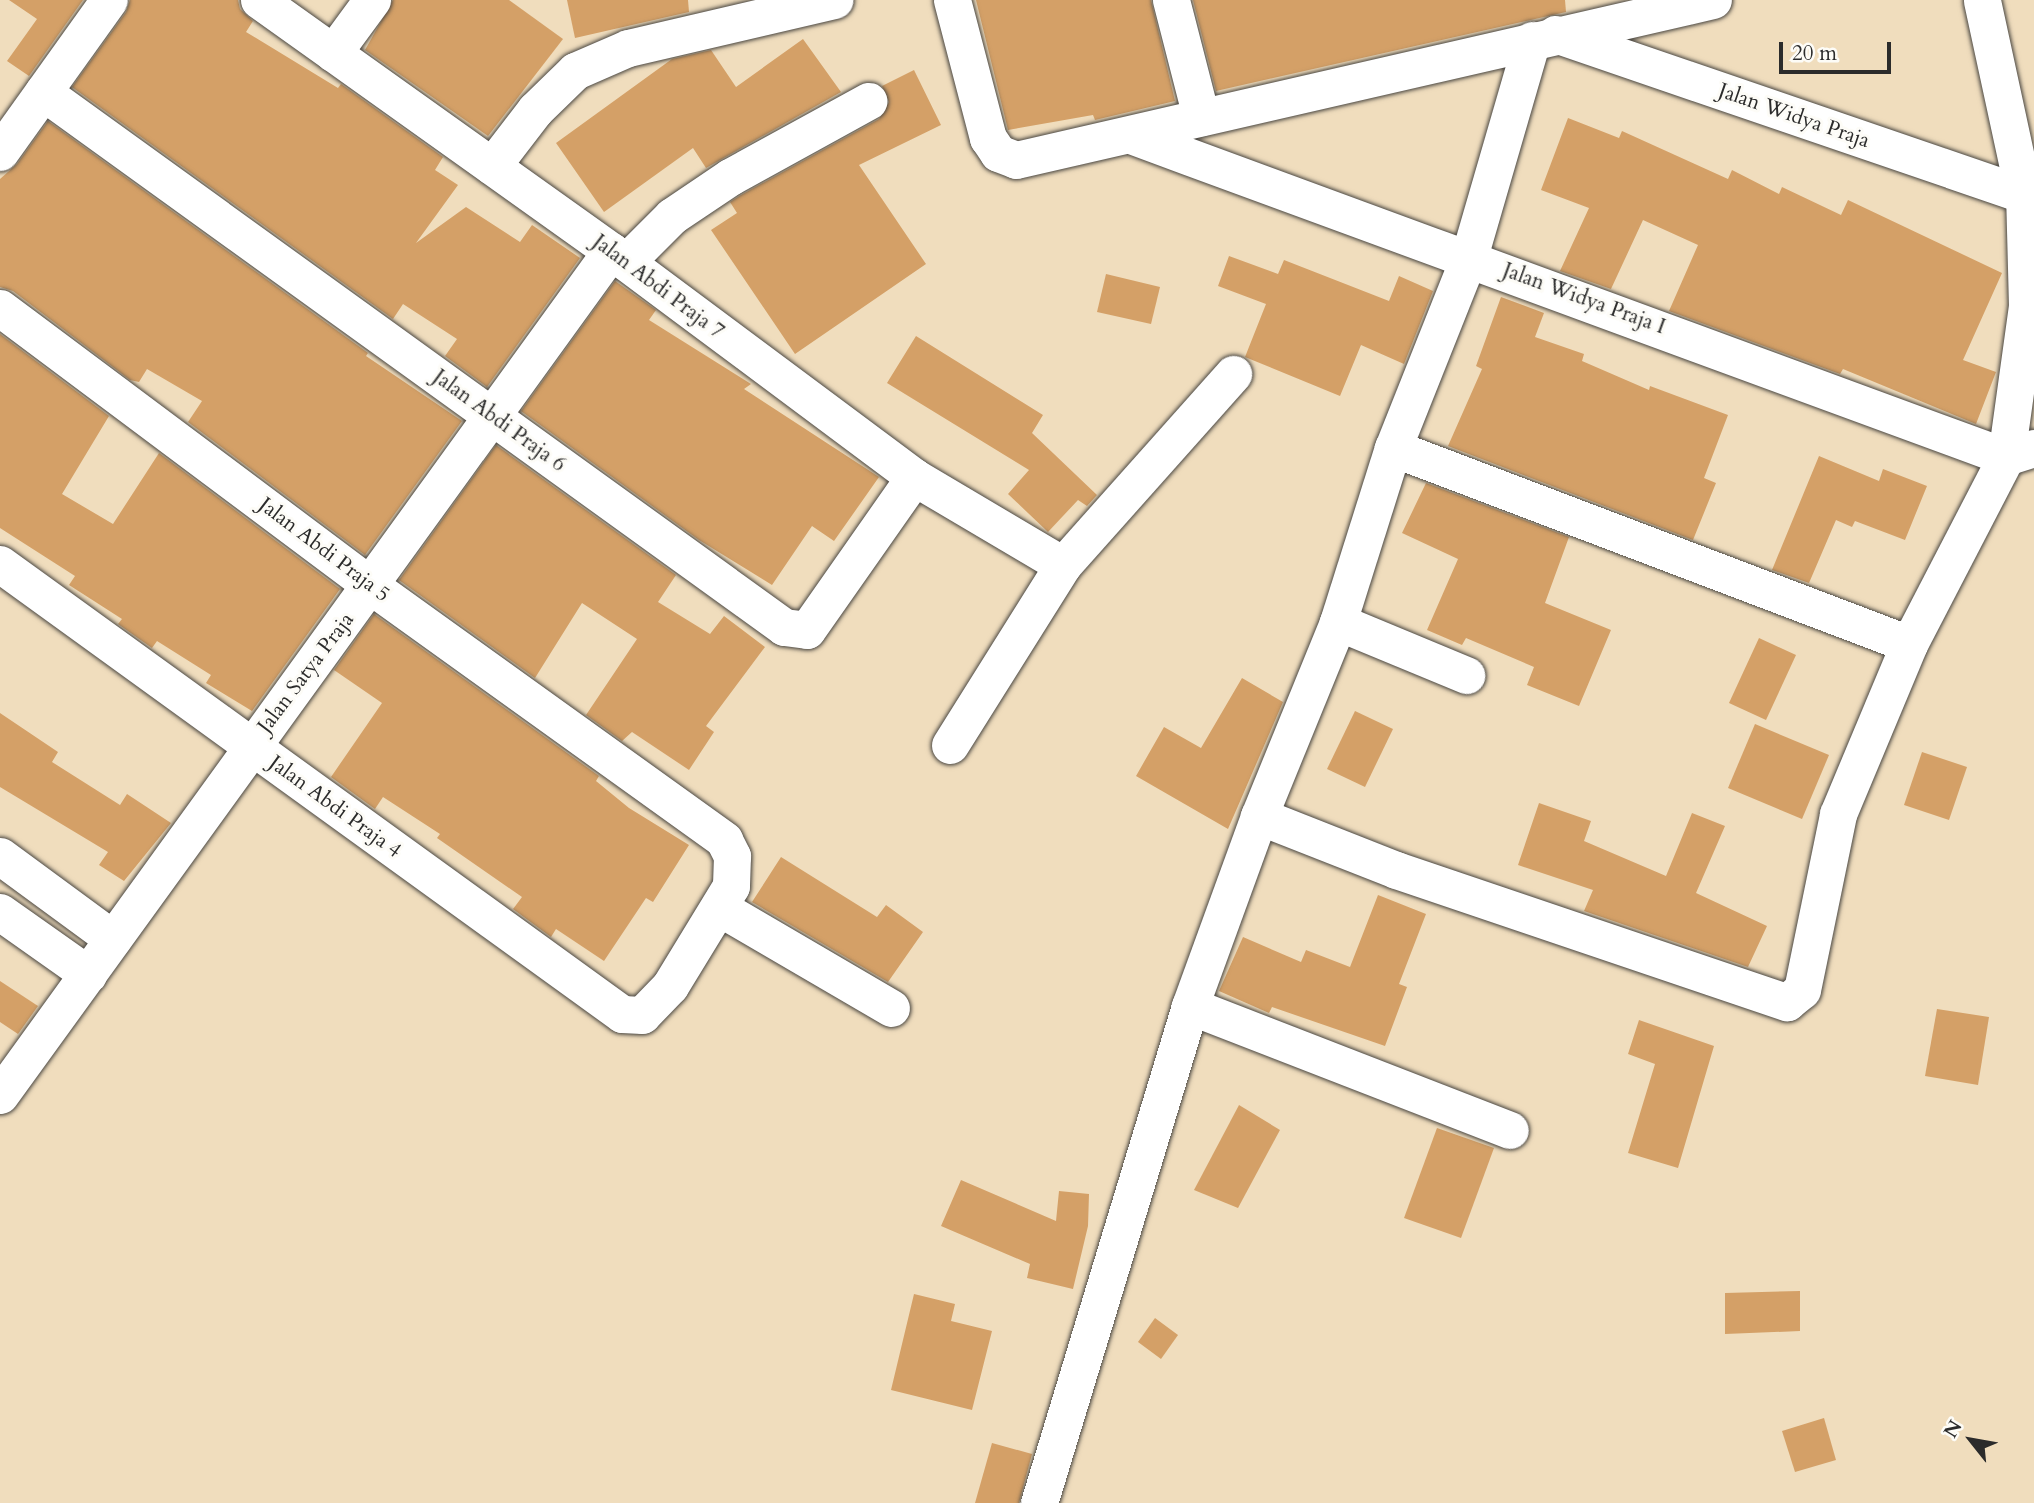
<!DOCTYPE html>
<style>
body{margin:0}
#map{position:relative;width:2034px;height:1503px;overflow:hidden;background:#f0ddbd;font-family:Cardo,serif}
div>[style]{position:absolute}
.building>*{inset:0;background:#d4a067}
.roads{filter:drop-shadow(0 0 2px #494641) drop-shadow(0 0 2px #494641)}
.minor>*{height:37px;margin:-18.5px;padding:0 18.5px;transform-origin:18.5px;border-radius:18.5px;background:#fff}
span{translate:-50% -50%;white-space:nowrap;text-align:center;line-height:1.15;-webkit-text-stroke:6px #fdfcf7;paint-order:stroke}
.street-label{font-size:21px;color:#2b2b2b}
.north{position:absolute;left:1936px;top:1405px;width:70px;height:70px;-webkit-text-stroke:5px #fdfcf7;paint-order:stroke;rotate:301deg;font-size:19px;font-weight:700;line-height:28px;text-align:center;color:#2b2b2b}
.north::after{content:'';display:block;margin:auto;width:24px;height:32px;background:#2b2b2b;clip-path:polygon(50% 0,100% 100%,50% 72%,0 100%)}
.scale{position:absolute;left:1779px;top:42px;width:112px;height:32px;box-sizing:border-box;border:4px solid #2b2b2b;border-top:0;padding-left:9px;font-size:21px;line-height:24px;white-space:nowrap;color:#2b2b2b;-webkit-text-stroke:5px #fdfcf7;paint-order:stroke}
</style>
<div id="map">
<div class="building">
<div style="clip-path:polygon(9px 0,83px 0,29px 76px,7px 61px,37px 19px)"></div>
<div style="clip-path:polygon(130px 0,238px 0,240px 9px,253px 21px,246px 32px,338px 88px,341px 84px,443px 157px,435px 170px,458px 185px,416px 243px,466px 207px,520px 242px,532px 225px,580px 258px,487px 387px,445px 356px,457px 339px,403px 304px,393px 319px,72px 87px,126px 12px)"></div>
<div style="clip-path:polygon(393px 0,509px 0,563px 39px,488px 136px,365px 50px)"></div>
<div style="clip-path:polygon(567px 0,688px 0,689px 12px,575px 38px)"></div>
<div style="clip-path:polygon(976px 0,1151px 0,1175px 101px,1095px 120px,1093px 115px,1008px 130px)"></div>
<div style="clip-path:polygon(1193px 0,1565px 0,1566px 12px,1216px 91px)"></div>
<div style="clip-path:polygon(803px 39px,841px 92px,706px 168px,693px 148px,604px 212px,556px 143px,672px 59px,711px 50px,736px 87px)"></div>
<div style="clip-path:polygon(914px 70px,941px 125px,859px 165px,926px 264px,795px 354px,711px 230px,737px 213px,730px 202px,741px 195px,879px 119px,889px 102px,882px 86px)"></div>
<div style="clip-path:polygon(1568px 118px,1619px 138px,1622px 131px,1728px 179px,1732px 170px,1779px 194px,1782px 187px,1841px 215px,1848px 200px,2002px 273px,1963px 360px,1996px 372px,1976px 424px,1843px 369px,1840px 374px,1669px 311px,1698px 245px,1643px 220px,1611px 289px,1560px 271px,1589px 208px,1541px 190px)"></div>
<div style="clip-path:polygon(48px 121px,368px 353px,366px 356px,462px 421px,365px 555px,188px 422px,202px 401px,147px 369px,139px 382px,130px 380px,13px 291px,0 287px,0 179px,17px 164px)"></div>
<div style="clip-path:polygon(1229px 256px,1278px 274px,1284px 260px,1389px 301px,1399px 276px,1433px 291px,1404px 364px,1361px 345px,1340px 396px,1245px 357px,1266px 304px,1218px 286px)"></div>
<div style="clip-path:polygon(1106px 274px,1160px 287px,1151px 324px,1097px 312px)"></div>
<div style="clip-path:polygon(615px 281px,656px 310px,649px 320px,751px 384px,744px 389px,879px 477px,834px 541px,812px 526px,772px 585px,699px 540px,521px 411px)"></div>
<div style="clip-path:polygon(1501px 297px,1544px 313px,1535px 337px,1584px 354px,1582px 361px,1649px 390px,1650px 386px,1728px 415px,1704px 478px,1716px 483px,1693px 540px,1448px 446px,1482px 369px,1476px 366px)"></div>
<div style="clip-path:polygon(0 334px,109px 416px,62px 494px,113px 524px,159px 453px,340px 589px,252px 711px,206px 683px,211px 675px,157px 641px,152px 648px,118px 624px,122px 619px,69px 585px,75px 576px,0 528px)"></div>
<div style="clip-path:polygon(916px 336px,1043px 415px,1032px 433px,1097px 495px,1087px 506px,1078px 500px,1048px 532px,1008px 494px,1029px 470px,887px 383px)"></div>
<div style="clip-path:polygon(496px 445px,676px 575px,658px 602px,710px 634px,724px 616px,765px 647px,706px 726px,714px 732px,689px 770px,632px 732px,622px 741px,586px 715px,637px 639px,582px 603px,535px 678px,399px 580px)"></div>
<div style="clip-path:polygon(1819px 456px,1879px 481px,1883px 469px,1927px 486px,1905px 540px,1855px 521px,1852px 527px,1836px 520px,1809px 583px,1772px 570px)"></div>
<div style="clip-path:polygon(1426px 483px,1569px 537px,1545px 603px,1611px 630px,1579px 706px,1527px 685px,1534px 667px,1466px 638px,1462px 645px,1427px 630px,1458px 559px,1402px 533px)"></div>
<div style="clip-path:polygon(374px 614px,599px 776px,596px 781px,629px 808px,689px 845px,653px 902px,646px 898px,604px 961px,556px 929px,551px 937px,513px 909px,522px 897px,437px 838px,440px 834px,383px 797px,375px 809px,331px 777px,382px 703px,334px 670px)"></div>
<div style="clip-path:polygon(1759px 638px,1796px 655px,1766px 720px,1729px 703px)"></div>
<div style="clip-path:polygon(1242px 678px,1283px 702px,1228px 829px,1136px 776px,1164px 727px,1201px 748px)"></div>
<div style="clip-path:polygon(1355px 711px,1393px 729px,1365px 787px,1327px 769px)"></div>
<div style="clip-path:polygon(0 713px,58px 752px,52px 762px,120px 805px,127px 794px,171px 823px,124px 881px,99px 865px,108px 852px,0 787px)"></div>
<div style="clip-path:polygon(1755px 724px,1829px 755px,1802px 819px,1728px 788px)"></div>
<div style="clip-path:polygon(1922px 752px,1967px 767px,1949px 820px,1904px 805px)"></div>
<div style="clip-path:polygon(1539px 803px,1591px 821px,1584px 841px,1666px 876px,1692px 813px,1725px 826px,1696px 893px,1767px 926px,1748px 967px,1584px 911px,1593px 890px,1518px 865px)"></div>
<div style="clip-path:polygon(781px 857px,877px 917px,886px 905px,923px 932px,888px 982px,752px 902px)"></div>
<div style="clip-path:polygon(1378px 895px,1426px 914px,1399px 984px,1407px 987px,1385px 1046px,1272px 1007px,1269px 1013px,1219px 991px,1243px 937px,1301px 962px,1306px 950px,1350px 967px)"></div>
<div style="clip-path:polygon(0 981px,38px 1006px,18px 1034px,0 1022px)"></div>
<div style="clip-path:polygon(1937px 1009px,1989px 1017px,1978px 1085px,1925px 1076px)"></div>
<div style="clip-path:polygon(1639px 1020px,1714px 1046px,1678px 1168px,1628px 1153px,1655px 1064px,1628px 1054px)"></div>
<div style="clip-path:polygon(1239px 1105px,1280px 1130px,1238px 1208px,1194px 1190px)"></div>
<div style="clip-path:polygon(1437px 1128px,1494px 1148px,1461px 1238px,1404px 1218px)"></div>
<div style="clip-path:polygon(961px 1180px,1056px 1221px,1059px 1191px,1089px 1194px,1088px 1226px,1073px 1289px,1027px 1278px,1030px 1264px,941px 1226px)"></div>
<div style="clip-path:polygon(1800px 1291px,1800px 1331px,1725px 1334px,1725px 1293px)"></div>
<div style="clip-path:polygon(914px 1294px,955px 1304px,951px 1321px,992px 1331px,972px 1410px,891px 1390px)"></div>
<div style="clip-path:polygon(1155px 1318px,1178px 1335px,1161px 1359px,1138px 1342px)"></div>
<div style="clip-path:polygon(1824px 1418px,1836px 1460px,1795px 1472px,1782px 1431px)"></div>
<div style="clip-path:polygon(992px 1443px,1032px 1454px,1019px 1503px,975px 1503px)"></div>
</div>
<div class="roads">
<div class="minor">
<div style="left:259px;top:0;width:432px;rotate:35.5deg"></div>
<div style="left:611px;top:251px;width:378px;rotate:36.7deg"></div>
<div style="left:914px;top:477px;width:173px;rotate:30.6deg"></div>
<div style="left:952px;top:0;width:143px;rotate:75.4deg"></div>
<div style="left:988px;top:138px;width:18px;rotate:56deg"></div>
<div style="left:998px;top:153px;width:19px;rotate:21deg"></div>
<div style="left:1016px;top:160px;width:715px;rotate:-12.93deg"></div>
<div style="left:1171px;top:0;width:121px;rotate:75.6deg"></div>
<div style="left:1555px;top:34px;width:496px;rotate:18.9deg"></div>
<div style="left:2024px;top:195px;width:10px;rotate:-11deg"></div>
<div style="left:333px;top:53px;width:66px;rotate:-53.7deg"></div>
<div style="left:43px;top:92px;width:914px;rotate:35.83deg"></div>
<div style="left:784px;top:627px;width:23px;rotate:7deg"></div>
<div style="left:807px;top:630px;width:187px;rotate:-55deg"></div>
<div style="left:1133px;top:136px;width:930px;rotate:20.19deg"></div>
<div style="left:2006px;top:457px;width:29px;rotate:-18deg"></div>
<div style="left:0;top:152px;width:187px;rotate:-54.4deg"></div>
<div style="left:492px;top:166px;width:71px;rotate:-52.5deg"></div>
<div style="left:535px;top:110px;width:56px;rotate:-44.3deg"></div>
<div style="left:575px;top:71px;width:58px;rotate:-23.5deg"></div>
<div style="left:628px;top:48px;width:212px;rotate:-13.1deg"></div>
<div style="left:626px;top:262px;width:65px;rotate:-45deg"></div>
<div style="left:672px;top:216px;width:70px;rotate:-33.9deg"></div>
<div style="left:730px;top:177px;width:158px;rotate:-28.8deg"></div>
<div style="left:0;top:308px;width:464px;rotate:36.8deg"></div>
<div style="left:371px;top:586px;width:435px;rotate:35.7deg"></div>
<div style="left:724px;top:840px;width:18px;rotate:63deg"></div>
<div style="left:732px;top:856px;width:30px;rotate:92deg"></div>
<div style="left:731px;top:886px;width:117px;rotate:121.4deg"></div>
<div style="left:670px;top:986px;width:40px;rotate:134deg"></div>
<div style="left:642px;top:1015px;width:20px;rotate:-177deg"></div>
<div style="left:622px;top:1014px;width:768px;rotate:-144.12deg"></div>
<div style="left:1393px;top:448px;width:552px;rotate:20.8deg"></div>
<div style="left:1338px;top:622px;width:139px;rotate:22.5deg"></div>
<div style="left:950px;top:745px;width:213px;rotate:-57.9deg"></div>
<div style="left:1063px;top:565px;width:256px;rotate:-48.3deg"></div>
<div style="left:1259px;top:816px;width:147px;rotate:21.5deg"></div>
<div style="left:1396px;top:870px;width:413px;rotate:18.7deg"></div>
<div style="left:1787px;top:1002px;width:19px;rotate:-39deg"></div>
<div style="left:1802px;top:990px;width:180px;rotate:-78.4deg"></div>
<div style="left:1838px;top:814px;width:184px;rotate:-67.3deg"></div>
<div style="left:1909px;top:644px;width:211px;rotate:-62.6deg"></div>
<div style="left:2006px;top:457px;width:152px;rotate:-82.1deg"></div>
<div style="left:2027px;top:306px;width:111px;rotate:-91.5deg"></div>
<div style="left:2024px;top:195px;width:199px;rotate:-102.2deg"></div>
<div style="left:0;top:856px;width:140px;rotate:36.3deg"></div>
<div style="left:720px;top:908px;width:198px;rotate:30.3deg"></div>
<div style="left:0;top:912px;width:108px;rotate:35.2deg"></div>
<div style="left:1190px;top:1006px;width:343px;rotate:21.2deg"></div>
<div style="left:0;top:1095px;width:1042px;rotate:-54.1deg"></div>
<div style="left:1039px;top:1503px;width:519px;rotate:-73.1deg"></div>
<div style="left:1190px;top:1006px;width:202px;rotate:-70deg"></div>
<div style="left:1259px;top:816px;width:209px;rotate:-67.8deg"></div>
<div style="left:1338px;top:622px;width:182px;rotate:-72.5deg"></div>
<div style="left:1393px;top:448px;width:206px;rotate:-68.3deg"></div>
<div style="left:1469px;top:257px;width:226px;rotate:-73.8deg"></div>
</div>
</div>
<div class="street-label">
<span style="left:1794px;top:116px;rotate:19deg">Jalan Widya Praja</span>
<span style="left:658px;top:287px;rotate:37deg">Jalan Abdi Praja 7</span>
<span style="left:1584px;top:299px;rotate:20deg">Jalan Widya Praja I</span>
<span style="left:499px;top:421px;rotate:36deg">Jalan Abdi Praja 6</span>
<span style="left:324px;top:550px;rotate:37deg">Jalan Abdi Praja 5</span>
<span style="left:306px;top:673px;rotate:-53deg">Jalan Satya Praja</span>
<span style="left:335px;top:807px;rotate:36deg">Jalan Abdi Praja 4</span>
</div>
<div class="north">N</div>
<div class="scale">20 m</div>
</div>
